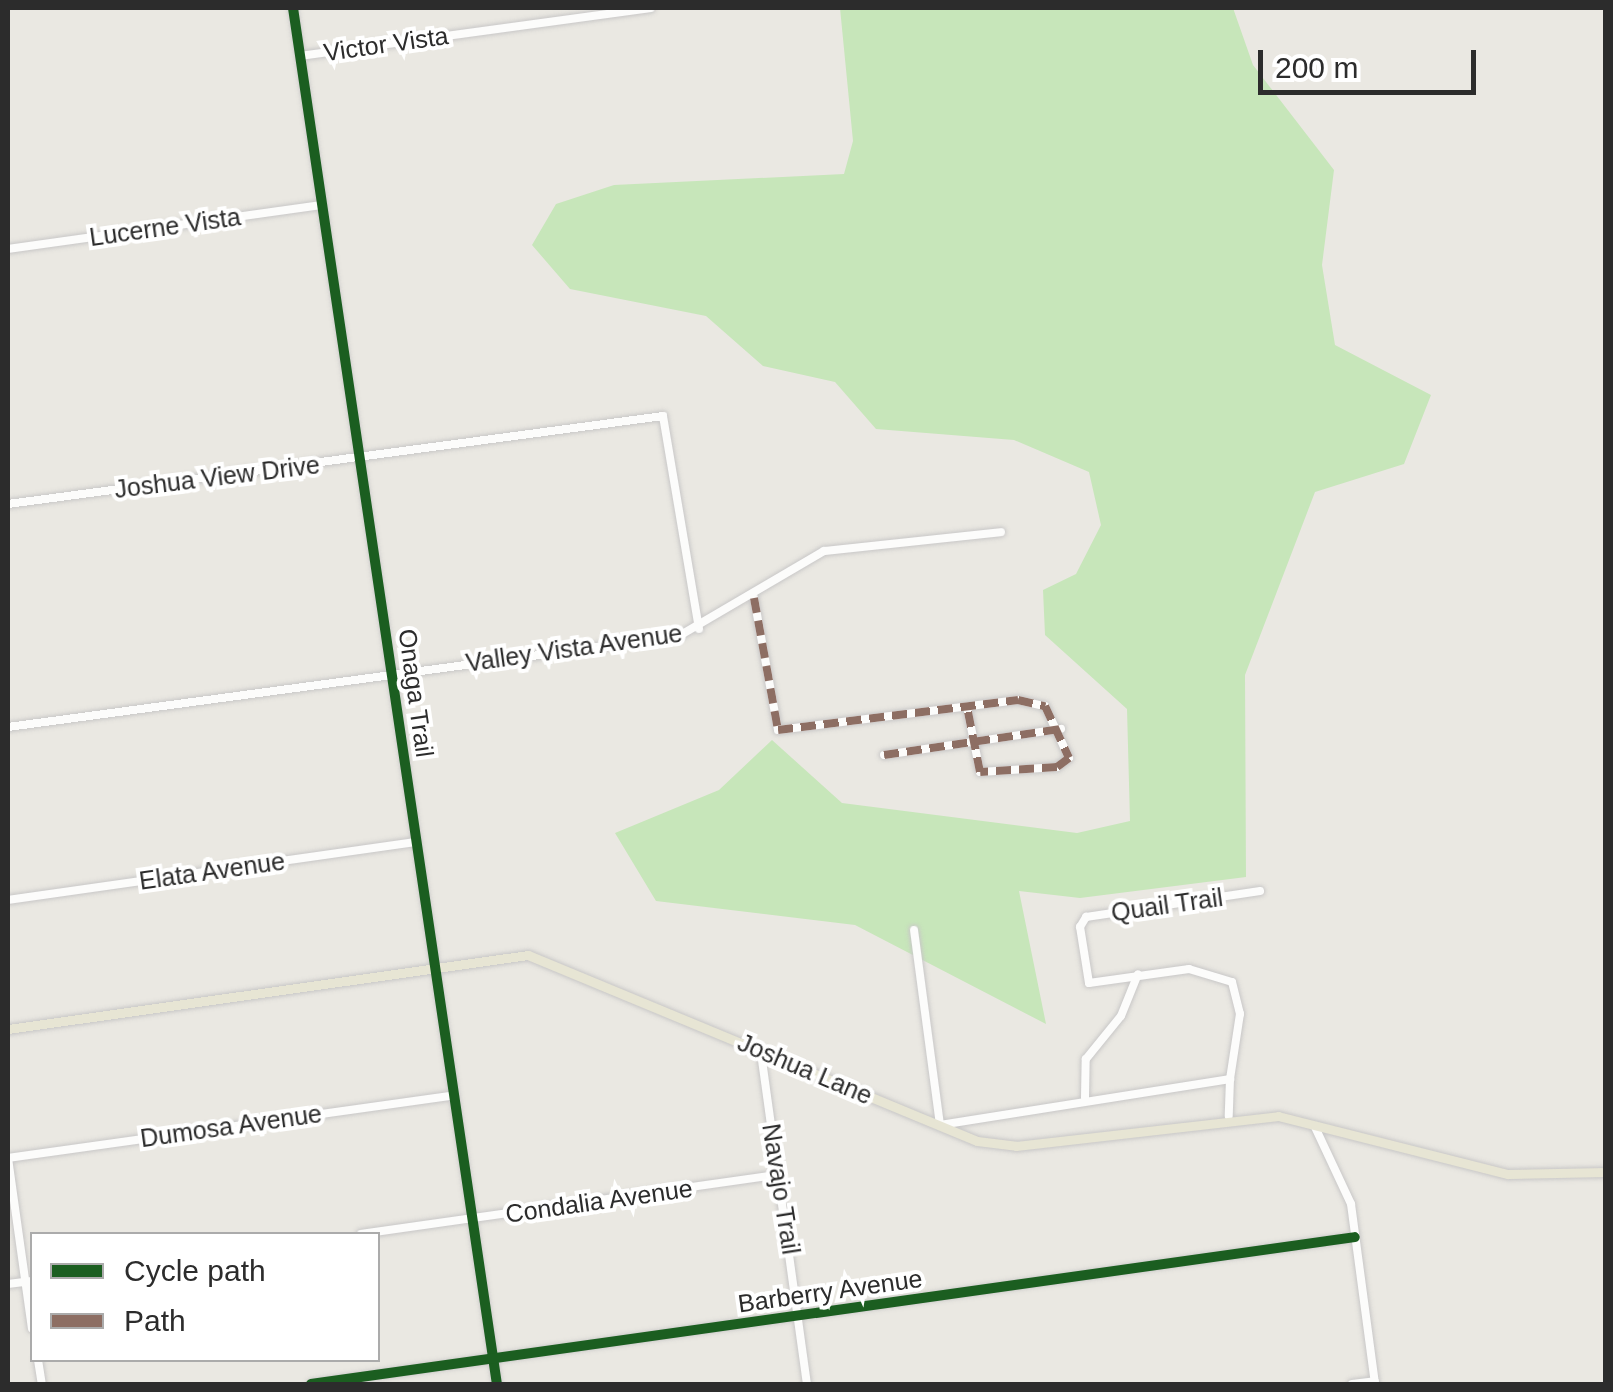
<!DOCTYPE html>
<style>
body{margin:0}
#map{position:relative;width:1613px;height:1392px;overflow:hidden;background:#eae8e2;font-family:Helvetica,sans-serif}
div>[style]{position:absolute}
.green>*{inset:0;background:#c7e6ba}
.roads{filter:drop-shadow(0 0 2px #c8c7c7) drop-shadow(0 0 2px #c8c7c7)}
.minor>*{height:8px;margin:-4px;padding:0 4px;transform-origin:4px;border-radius:4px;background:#fcfcfb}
.major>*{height:9px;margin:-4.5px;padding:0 4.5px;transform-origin:4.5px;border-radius:4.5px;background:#e7e5d4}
.quiet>*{height:8px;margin-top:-4px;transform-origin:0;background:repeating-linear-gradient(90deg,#8d6e63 0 15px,transparent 0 23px)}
.cycleway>*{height:10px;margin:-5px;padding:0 5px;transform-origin:5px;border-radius:5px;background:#1b5e20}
span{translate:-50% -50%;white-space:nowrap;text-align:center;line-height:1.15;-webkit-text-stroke:8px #fff;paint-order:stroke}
.street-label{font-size:25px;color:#2c2c2c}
.frame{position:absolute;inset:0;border:10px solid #2c2c2c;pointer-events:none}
.legend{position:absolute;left:30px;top:1232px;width:350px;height:130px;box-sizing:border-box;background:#fff;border:2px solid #ababab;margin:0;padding:12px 18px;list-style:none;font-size:30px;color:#2c2c2c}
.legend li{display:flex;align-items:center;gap:20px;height:50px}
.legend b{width:50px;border:2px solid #ababab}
.scale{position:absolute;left:1258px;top:50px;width:218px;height:45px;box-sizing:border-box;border:5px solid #2c2c2c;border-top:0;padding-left:12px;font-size:30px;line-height:35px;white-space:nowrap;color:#2c2c2c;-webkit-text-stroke:8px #fff;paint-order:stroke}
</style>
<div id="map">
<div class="green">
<div style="clip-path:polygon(840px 8px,1233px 8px,1253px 65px,1334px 170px,1322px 265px,1335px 345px,1431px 395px,1404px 464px,1315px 492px,1245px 675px,1246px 877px,1080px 898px,1019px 891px,1046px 1024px,855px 925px,656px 901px,615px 833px,719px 790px,772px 740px,842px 803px,1077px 833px,1130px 821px,1127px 709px,1045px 635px,1043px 590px,1076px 574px,1101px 525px,1089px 472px,1014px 440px,876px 429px,835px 382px,763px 366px,706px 316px,570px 289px,532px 245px,556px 204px,614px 185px,844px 174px,853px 141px)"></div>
</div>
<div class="roads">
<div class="minor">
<div style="left:293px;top:8px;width:1391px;rotate:81.57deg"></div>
<div style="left:300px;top:56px;width:354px;rotate:-7.8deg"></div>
<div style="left:8px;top:249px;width:318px;rotate:-8deg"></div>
<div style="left:8px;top:504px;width:661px;rotate:-7.65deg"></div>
<div style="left:663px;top:416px;width:216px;rotate:80.4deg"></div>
<div style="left:754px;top:598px;width:134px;rotate:79.7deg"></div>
<div style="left:778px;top:730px;width:242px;rotate:-7.1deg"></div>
<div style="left:1018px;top:700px;width:28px;rotate:13deg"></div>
<div style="left:1045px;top:706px;width:57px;rotate:65.2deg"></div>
<div style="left:1069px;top:758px;width:15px;rotate:143deg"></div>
<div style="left:1057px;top:767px;width:77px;rotate:176.3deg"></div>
<div style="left:980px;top:772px;width:66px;rotate:-101.3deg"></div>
<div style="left:8px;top:727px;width:677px;rotate:-7.72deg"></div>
<div style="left:679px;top:636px;width:168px;rotate:-30.4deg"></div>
<div style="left:824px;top:551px;width:178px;rotate:-6.1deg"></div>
<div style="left:884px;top:755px;width:179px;rotate:-8.4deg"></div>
<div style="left:8px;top:900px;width:413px;rotate:-8.1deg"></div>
<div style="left:914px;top:930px;width:197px;rotate:82.4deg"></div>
<div style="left:940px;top:1125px;width:294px;rotate:-9deg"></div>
<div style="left:1230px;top:1079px;width:37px;rotate:92deg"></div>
<div style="left:761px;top:1053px;width:334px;rotate:82.1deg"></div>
<div style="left:1230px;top:1079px;width:66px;rotate:-81.3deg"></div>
<div style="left:1240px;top:1014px;width:33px;rotate:-104deg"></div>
<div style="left:1232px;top:982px;width:45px;rotate:-163.2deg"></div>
<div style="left:1189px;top:969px;width:101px;rotate:172deg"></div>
<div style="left:1089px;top:983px;width:57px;rotate:-99.1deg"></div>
<div style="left:1080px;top:927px;width:12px;rotate:-59deg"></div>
<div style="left:1086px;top:917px;width:176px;rotate:-8.5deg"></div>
<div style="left:1085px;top:1098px;width:39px;rotate:-89deg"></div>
<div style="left:1086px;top:1059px;width:55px;rotate:-50.9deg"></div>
<div style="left:1121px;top:1016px;width:45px;rotate:-68deg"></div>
<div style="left:1315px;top:1127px;width:85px;rotate:64.9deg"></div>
<div style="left:1351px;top:1204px;width:182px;rotate:82.4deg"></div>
<div style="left:8px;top:1158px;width:451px;rotate:-8deg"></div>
<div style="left:8px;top:1158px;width:172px;rotate:82deg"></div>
<div style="left:361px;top:1234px;width:421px;rotate:-8.1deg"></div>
<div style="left:8px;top:1284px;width:24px;rotate:-7deg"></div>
<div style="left:38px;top:1360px;width:24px;rotate:81deg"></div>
<div style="left:311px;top:1384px;width:1054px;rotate:-8.01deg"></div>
<div style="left:1352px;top:1384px;width:23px;rotate:-7deg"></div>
</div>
<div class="major">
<div style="left:8px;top:1029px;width:525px;rotate:-8.1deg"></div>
<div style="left:528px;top:955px;width:486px;rotate:22.5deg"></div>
<div style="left:977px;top:1141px;width:39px;rotate:7deg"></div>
<div style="left:1016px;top:1146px;width:264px;rotate:-6.5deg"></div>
<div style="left:1278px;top:1116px;width:237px;rotate:14.2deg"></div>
<div style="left:1508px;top:1174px;width:98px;rotate:-1.2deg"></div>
</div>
</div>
<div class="quiet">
<div style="left:754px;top:598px;width:134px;rotate:79.7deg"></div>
<div style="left:778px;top:730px;width:242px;rotate:-7.1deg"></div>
<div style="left:1018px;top:700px;width:28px;rotate:13deg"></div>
<div style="left:1045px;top:706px;width:57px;rotate:65.2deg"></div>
<div style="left:1069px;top:758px;width:15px;rotate:143deg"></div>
<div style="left:1057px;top:767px;width:77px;rotate:176.3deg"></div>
<div style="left:980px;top:772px;width:66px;rotate:-101.3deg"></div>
<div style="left:884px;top:755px;width:179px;rotate:-8.4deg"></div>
</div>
<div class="cycleway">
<div style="left:293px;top:8px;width:1391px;rotate:81.57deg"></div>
<div style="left:311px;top:1384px;width:1054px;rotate:-8.01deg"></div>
</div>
<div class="street-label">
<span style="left:386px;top:44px;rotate:-8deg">Victor Vista</span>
<span style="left:165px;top:227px;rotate:-8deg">Lucerne Vista</span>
<span style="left:217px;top:477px;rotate:-7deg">Joshua View Drive</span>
<span style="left:574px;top:648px;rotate:-8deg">Valley Vista Avenue</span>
<span style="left:416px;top:693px;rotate:82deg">Onaga Trail</span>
<span style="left:212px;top:871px;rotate:-8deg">Elata Avenue</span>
<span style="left:1167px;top:905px;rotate:-8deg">Quail Trail</span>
<span style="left:805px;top:1069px;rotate:23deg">Joshua Lane</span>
<span style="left:231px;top:1126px;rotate:-8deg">Dumosa Avenue</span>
<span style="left:781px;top:1189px;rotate:81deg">Navajo Trail</span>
<span style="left:599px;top:1201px;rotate:-8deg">Condalia Avenue</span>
<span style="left:830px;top:1291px;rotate:-8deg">Barberry Avenue</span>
</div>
<div class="frame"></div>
<ul class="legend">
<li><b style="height:12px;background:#1b5e20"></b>Cycle path</li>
<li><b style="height:12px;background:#8d6e63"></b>Path</li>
</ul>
<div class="scale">200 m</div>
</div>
